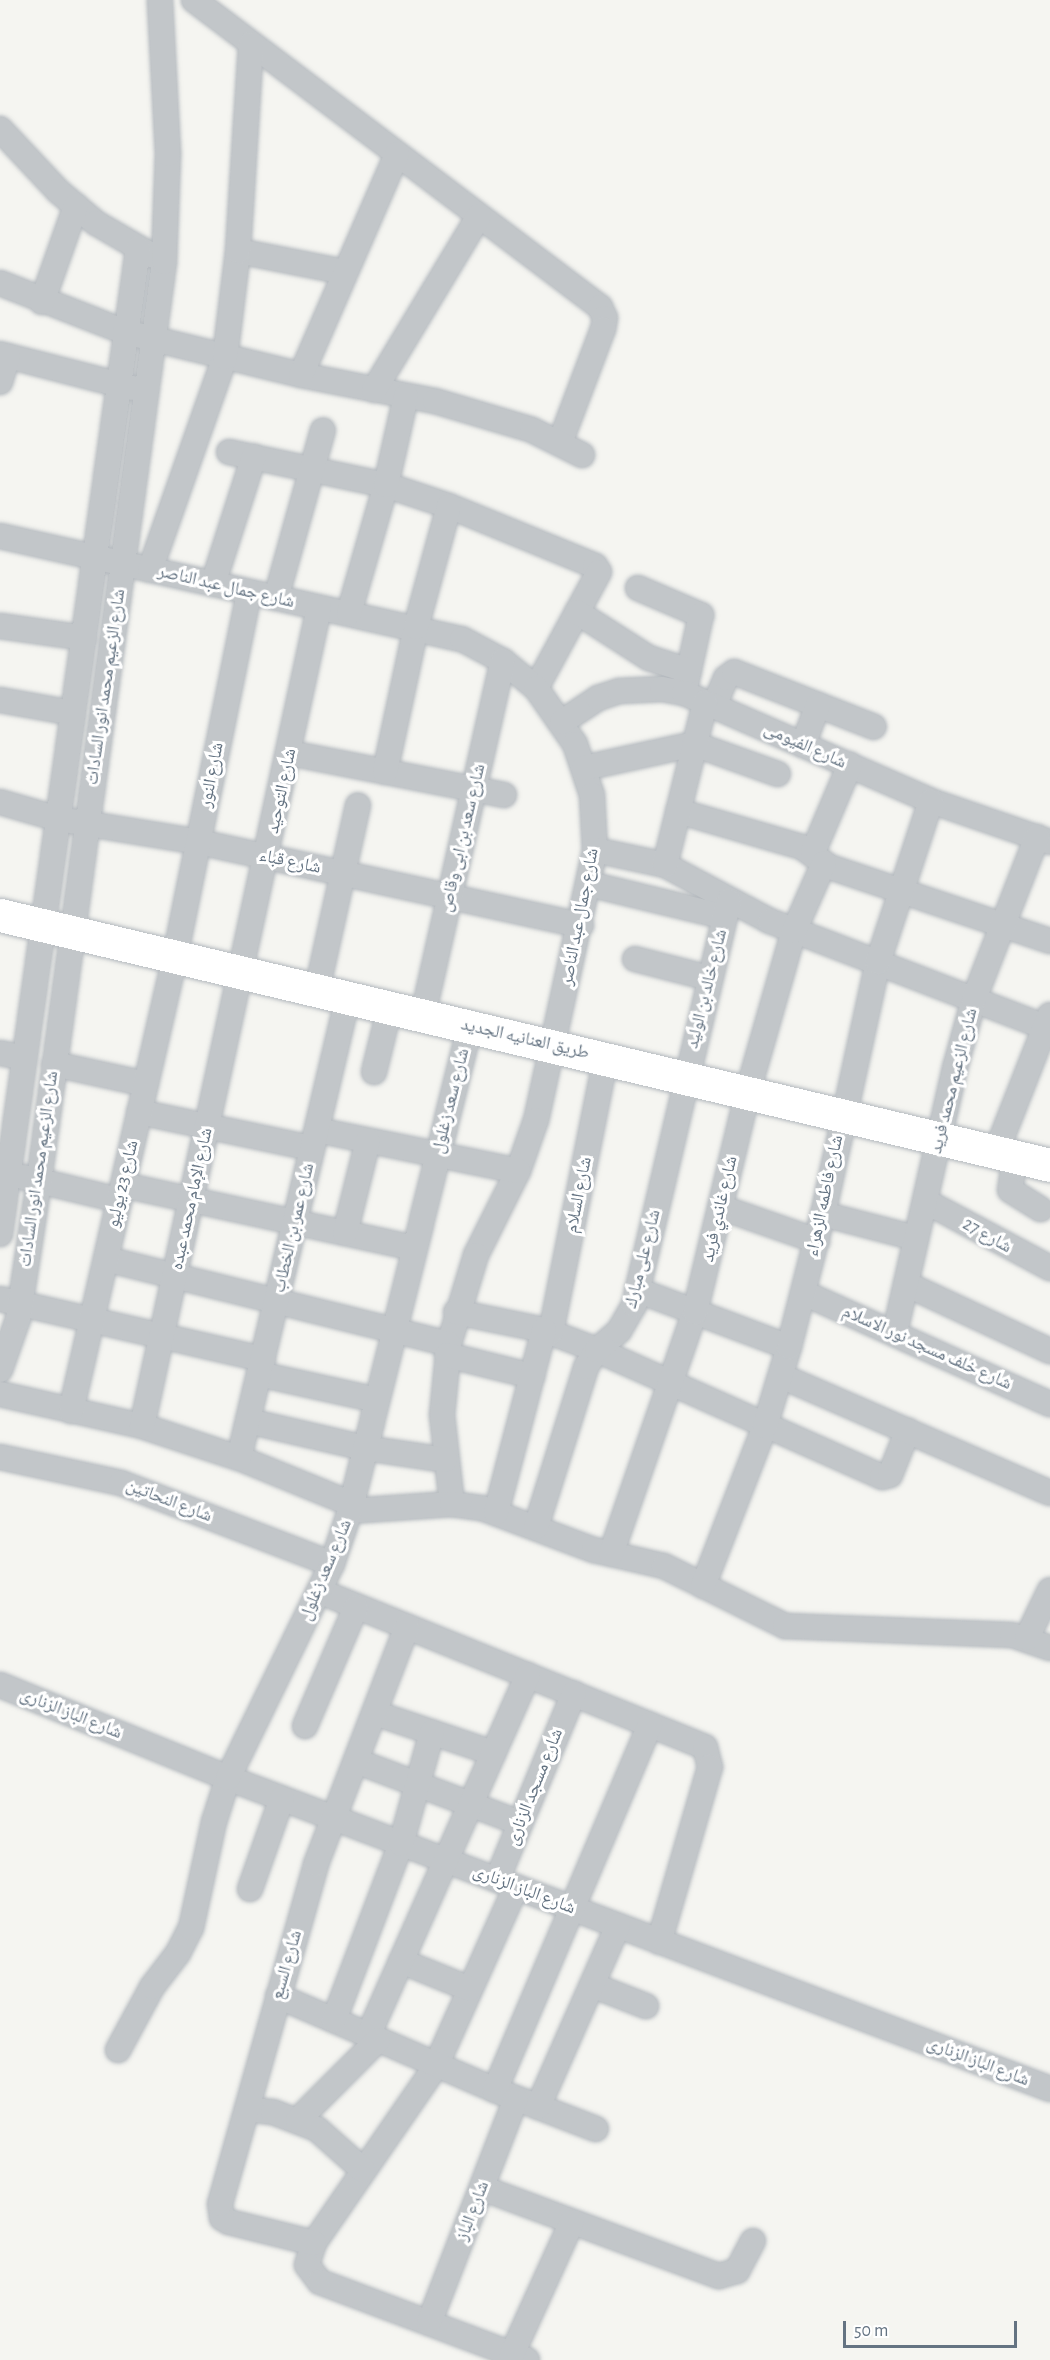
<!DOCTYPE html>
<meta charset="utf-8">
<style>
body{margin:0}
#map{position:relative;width:1050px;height:2360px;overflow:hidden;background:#f5f5f1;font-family:"Alegreya Sans","Noto Naskh Arabic",sans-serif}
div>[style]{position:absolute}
.roads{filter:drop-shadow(0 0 2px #b4b9be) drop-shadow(0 0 2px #b4b9be)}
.street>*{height:24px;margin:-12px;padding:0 12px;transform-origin:12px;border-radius:12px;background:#c2c6c9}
.secondary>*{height:33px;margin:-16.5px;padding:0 16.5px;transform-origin:16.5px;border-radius:16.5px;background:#fff}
span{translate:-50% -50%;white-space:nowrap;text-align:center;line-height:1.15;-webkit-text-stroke:6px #fff;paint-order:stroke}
.street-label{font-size:18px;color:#647382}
.scale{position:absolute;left:843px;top:2321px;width:174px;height:27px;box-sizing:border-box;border:3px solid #647382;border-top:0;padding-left:8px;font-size:18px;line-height:21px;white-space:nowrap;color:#647382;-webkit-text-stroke:4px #fff;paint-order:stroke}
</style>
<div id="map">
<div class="roads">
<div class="street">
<div style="left:194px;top:0;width:509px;rotate:37.1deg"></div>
<div style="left:600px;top:307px;width:12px;rotate:66deg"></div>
<div style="left:605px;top:318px;width:11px;rotate:100deg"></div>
<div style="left:603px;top:329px;width:122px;rotate:110.7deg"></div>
<div style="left:0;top:129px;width:85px;rotate:46.9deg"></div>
<div style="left:58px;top:191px;width:50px;rotate:40.1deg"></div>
<div style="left:96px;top:223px;width:64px;rotate:30.2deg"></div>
<div style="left:238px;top:251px;width:109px;rotate:11.1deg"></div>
<div style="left:0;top:283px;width:134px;rotate:21.4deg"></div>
<div style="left:125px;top:332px;width:181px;rotate:13.7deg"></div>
<div style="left:301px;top:375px;width:136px;rotate:11deg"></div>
<div style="left:435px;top:401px;width:101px;rotate:16.6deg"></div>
<div style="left:532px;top:430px;width:56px;rotate:26.6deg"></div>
<div style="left:42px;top:302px;width:102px;rotate:-70.5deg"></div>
<div style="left:0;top:354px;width:136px;rotate:14.4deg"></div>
<div style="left:301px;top:375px;width:241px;rotate:-66.5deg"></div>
<div style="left:0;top:382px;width:27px;rotate:-73deg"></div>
<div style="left:374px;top:390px;width:203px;rotate:-58.9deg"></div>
<div style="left:229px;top:452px;width:160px;rotate:11.9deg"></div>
<div style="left:386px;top:485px;width:66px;rotate:18.4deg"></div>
<div style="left:449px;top:506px;width:158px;rotate:22.3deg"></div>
<div style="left:595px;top:566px;width:7px;rotate:56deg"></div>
<div style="left:599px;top:572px;width:132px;rotate:118.5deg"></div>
<div style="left:0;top:536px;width:473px;rotate:12.6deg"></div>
<div style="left:462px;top:639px;width:47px;rotate:28.2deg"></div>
<div style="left:503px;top:661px;width:43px;rotate:39.3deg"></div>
<div style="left:536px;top:688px;width:68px;rotate:55.1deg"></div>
<div style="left:575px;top:744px;width:54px;rotate:71.6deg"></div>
<div style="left:592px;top:795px;width:55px;rotate:86.9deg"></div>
<div style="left:595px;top:850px;width:276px;rotate:102.3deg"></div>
<div style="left:536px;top:1120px;width:54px;rotate:109.4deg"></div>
<div style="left:518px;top:1171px;width:94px;rotate:116.6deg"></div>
<div style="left:476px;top:1255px;width:93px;rotate:106.9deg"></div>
<div style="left:449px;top:1344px;width:71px;rotate:95.6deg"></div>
<div style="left:442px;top:1415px;width:90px;rotate:83.6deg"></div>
<div style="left:150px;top:570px;width:226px;rotate:-70.6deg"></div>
<div style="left:225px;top:357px;width:107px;rotate:-83deg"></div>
<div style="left:238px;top:251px;width:207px;rotate:-86.4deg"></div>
<div style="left:213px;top:584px;width:134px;rotate:-72.2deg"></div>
<div style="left:638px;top:588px;width:69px;rotate:23.2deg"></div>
<div style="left:701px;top:615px;width:80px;rotate:102.3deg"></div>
<div style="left:276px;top:598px;width:174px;rotate:-74.4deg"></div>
<div style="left:577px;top:612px;width:85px;rotate:32.6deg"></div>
<div style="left:649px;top:658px;width:42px;rotate:18deg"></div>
<div style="left:349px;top:613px;width:133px;rotate:-73.9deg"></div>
<div style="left:386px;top:485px;width:91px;rotate:-77.3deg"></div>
<div style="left:0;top:626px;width:85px;rotate:8.1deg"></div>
<div style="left:0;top:700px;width:74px;rotate:10.1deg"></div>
<div style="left:714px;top:706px;width:30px;rotate:-67deg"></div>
<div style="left:726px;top:678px;width:10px;rotate:-37deg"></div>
<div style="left:734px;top:672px;width:150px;rotate:21.4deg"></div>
<div style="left:562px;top:722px;width:43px;rotate:-33.7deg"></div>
<div style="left:598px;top:698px;width:22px;rotate:-18deg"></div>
<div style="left:619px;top:691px;width:43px;rotate:-2.7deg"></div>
<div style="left:662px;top:689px;width:22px;rotate:10deg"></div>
<div style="left:684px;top:693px;width:270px;rotate:23.6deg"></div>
<div style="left:931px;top:801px;width:126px;rotate:19deg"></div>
<div style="left:803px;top:745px;width:43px;rotate:-69.4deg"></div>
<div style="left:290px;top:753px;width:218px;rotate:11.1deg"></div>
<div style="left:584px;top:768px;width:113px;rotate:-12.3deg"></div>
<div style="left:694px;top:744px;width:89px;rotate:19.7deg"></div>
<div style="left:385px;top:772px;width:148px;rotate:-77.9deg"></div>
<div style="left:416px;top:627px;width:125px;rotate:-74.7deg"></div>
<div style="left:0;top:802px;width:61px;rotate:16.1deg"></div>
<div style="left:59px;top:819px;width:142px;rotate:9.3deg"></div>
<div style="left:199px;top:842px;width:391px;rotate:12.3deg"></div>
<div style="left:678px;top:811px;width:129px;rotate:16.2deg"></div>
<div style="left:802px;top:847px;width:34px;rotate:36deg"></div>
<div style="left:830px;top:867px;width:232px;rotate:18.6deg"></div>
<div style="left:595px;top:850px;width:72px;rotate:12.1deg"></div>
<div style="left:665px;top:865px;width:119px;rotate:28.1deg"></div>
<div style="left:770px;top:921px;width:300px;rotate:21.1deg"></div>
<div style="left:813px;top:852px;width:95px;rotate:-67deg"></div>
<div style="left:665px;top:865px;width:167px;rotate:-76.1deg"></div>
<div style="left:589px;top:884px;width:140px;rotate:13.6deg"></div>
<div style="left:635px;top:959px;width:76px;rotate:14.4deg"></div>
<div style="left:317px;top:990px;width:189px;rotate:-77.5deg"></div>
<div style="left:423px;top:1015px;width:363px;rotate:-77.3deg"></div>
<div style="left:0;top:1053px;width:25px;rotate:11deg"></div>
<div style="left:54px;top:1064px;width:94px;rotate:12.3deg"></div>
<div style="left:374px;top:1072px;width:67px;rotate:-76.2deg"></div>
<div style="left:139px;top:1112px;width:177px;rotate:11.8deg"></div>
<div style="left:317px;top:1130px;width:205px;rotate:11.5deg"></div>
<div style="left:997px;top:1150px;width:145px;rotate:-68.6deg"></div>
<div style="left:1015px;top:1155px;width:35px;rotate:98deg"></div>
<div style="left:1010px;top:1190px;width:36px;rotate:32deg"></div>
<div style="left:23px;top:1177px;width:99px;rotate:13.5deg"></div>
<div style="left:123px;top:1185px;width:298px;rotate:12.2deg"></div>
<div style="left:925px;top:1201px;width:142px;rotate:28.2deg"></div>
<div style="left:720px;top:1207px;width:103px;rotate:19.3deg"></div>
<div style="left:823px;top:1214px;width:96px;rotate:14.5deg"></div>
<div style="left:345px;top:1233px;width:95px;rotate:-76deg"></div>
<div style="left:0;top:1234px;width:995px;rotate:-82.02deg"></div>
<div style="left:106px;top:1259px;width:353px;rotate:13.9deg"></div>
<div style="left:906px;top:1284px;width:159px;rotate:25deg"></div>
<div style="left:637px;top:1290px;width:162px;rotate:20.6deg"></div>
<div style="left:804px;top:1293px;width:270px;rotate:24.3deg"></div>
<div style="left:0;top:1299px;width:270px;rotate:12.9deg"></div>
<div style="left:456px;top:1312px;width:90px;rotate:11.6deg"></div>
<div style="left:544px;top:1330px;width:57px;rotate:20.7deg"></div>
<div style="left:597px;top:1350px;width:312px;rotate:24deg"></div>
<div style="left:882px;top:1477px;width:8px;rotate:-14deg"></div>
<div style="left:890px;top:1475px;width:48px;rotate:-68.2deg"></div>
<div style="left:551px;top:1332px;width:280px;rotate:-78.7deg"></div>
<div style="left:895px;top:1332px;width:271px;rotate:-77.2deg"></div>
<div style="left:955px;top:1068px;width:72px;rotate:-74.6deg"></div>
<div style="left:974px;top:999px;width:174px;rotate:-68.7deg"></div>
<div style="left:447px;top:1355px;width:88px;rotate:13.9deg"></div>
<div style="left:0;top:1370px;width:54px;rotate:-70.6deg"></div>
<div style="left:18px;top:1319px;width:140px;rotate:-81.3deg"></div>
<div style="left:39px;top:1181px;width:927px;rotate:-82.25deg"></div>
<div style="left:164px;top:262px;width:108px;rotate:-87.9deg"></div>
<div style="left:168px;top:154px;width:154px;rotate:-93deg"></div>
<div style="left:259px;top:1374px;width:121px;rotate:12.4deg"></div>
<div style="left:781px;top:1376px;width:293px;rotate:23.5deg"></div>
<div style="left:0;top:1394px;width:146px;rotate:12.7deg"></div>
<div style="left:142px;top:1426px;width:102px;rotate:18.3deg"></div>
<div style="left:239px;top:1458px;width:122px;rotate:22.2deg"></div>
<div style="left:71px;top:1411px;width:466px;rotate:-77.1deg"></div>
<div style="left:175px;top:957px;width:372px;rotate:-78.5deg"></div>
<div style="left:248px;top:1421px;width:120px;rotate:13deg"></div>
<div style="left:365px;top:1448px;width:81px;rotate:8.5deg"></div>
<div style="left:142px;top:1426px;width:837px;rotate:-77.79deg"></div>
<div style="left:0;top:1457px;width:124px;rotate:12.1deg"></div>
<div style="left:121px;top:1483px;width:226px;rotate:21deg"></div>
<div style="left:239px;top:1458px;width:474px;rotate:-76.7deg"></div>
<div style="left:350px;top:1511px;width:102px;rotate:-3.9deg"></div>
<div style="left:452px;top:1504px;width:30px;rotate:8deg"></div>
<div style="left:482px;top:1508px;width:120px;rotate:20.6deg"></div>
<div style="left:594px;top:1550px;width:72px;rotate:12.9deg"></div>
<div style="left:664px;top:1566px;width:135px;rotate:26.4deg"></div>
<div style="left:785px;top:1626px;width:227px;rotate:2.3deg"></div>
<div style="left:1012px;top:1635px;width:40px;rotate:18.9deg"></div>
<div style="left:496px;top:1513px;width:189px;rotate:-75.3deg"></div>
<div style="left:536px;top:1527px;width:168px;rotate:-72.6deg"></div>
<div style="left:586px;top:1367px;width:20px;rotate:-57deg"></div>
<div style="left:597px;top:1350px;width:29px;rotate:-41deg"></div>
<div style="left:619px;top:1331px;width:30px;rotate:-60deg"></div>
<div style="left:634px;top:1305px;width:415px;rotate:-76.8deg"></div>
<div style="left:611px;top:1554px;width:256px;rotate:-70.9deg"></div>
<div style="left:695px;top:1312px;width:227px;rotate:-76.5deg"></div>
<div style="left:748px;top:1091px;width:166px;rotate:-74deg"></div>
<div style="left:794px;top:931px;width:74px;rotate:-66.2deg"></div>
<div style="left:703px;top:1586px;width:172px;rotate:-68.8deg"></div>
<div style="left:765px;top:1426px;width:83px;rotate:-73.1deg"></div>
<div style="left:789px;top:1347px;width:137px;rotate:-75.7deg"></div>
<div style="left:823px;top:1214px;width:258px;rotate:-77.7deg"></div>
<div style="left:878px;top:962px;width:169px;rotate:-71.8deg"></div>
<div style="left:319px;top:1591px;width:416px;rotate:22deg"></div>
<div style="left:705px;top:1747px;width:21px;rotate:76deg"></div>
<div style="left:710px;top:1767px;width:182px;rotate:106.2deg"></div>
<div style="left:1027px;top:1638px;width:53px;rotate:-64.4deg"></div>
<div style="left:0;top:1685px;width:246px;rotate:22.2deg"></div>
<div style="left:228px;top:1778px;width:879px;rotate:20.72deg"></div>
<div style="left:375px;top:1713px;width:125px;rotate:18.7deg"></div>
<div style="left:305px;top:1726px;width:129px;rotate:-66.8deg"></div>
<div style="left:356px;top:1761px;width:175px;rotate:20.7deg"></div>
<div style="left:497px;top:1880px;width:202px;rotate:-67.6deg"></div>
<div style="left:516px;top:1887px;width:196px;rotate:114.1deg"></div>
<div style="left:436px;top:2066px;width:215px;rotate:124.6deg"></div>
<div style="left:314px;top:2243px;width:23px;rotate:108deg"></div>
<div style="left:307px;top:2265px;width:21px;rotate:53deg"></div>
<div style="left:320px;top:2282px;width:221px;rotate:20.6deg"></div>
<div style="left:250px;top:1889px;width:96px;rotate:-70.6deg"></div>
<div style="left:401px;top:1961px;width:74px;rotate:22.1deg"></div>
<div style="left:592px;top:1985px;width:58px;rotate:21.3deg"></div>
<div style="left:278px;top:1996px;width:236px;rotate:23.4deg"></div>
<div style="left:495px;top:2090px;width:108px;rotate:21.1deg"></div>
<div style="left:334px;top:2020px;width:188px;rotate:-69.2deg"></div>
<div style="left:401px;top:1844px;width:116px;rotate:-74.5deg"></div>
<div style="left:368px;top:2036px;width:395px;rotate:-66.1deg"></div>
<div style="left:118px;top:2050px;width:72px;rotate:-61.6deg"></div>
<div style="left:152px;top:1987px;width:43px;rotate:-52.6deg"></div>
<div style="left:178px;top:1953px;width:28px;rotate:-63deg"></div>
<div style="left:191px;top:1928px;width:108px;rotate:-77.8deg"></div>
<div style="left:214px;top:1822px;width:46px;rotate:-72.3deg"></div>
<div style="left:228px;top:1778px;width:238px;rotate:-64.1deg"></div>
<div style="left:332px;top:1564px;width:56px;rotate:-71.2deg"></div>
<div style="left:350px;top:1511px;width:500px;rotate:-76.1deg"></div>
<div style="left:495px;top:2090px;width:397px;rotate:-67deg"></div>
<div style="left:538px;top:2107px;width:198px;rotate:-66.2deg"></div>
<div style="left:247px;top:2109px;width:26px;rotate:7deg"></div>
<div style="left:273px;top:2112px;width:47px;rotate:21.1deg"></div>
<div style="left:317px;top:2129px;width:62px;rotate:41.7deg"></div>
<div style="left:298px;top:2120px;width:113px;rotate:-45deg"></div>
<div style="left:482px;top:2188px;width:253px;rotate:20.4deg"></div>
<div style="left:719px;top:2276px;width:19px;rotate:-16deg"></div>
<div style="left:737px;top:2271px;width:34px;rotate:-62deg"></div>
<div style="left:314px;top:2243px;width:88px;rotate:-166.1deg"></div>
<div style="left:229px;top:2222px;width:8px;rotate:-150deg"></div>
<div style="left:222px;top:2218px;width:14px;rotate:-98deg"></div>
<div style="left:220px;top:2204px;width:353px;rotate:-74.2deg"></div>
<div style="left:316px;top:1864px;width:254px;rotate:-69deg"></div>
<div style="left:429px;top:2323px;width:240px;rotate:-68.8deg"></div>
<div style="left:512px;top:2354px;width:145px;rotate:-65.6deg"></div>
</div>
<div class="secondary">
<div style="left:0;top:915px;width:1079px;rotate:13.39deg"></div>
</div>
</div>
<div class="street-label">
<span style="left:226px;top:587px;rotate:13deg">شارع جمال عبد الناصر</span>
<span style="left:106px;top:687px;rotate:-82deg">شارع الزعيم محمد انور السادات</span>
<span style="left:805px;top:746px;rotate:24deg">شارع الفيومى</span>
<span style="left:212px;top:775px;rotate:-79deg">شارع النور</span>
<span style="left:282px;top:791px;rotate:-78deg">شارع التوحيد</span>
<span style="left:463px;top:838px;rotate:-77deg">شارع سعد بن ابى وقاص</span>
<span style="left:290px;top:862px;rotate:12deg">شارع قباء</span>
<span style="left:580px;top:917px;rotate:-79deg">شارع جمال عبد الناصر</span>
<span style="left:707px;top:989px;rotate:-76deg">شارع خالد بن الوليد</span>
<span style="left:525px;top:1039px;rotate:13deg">طريق العنانيه الجديد</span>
<span style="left:954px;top:1081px;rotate:-76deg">شارع الزعيم محمد فريد</span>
<span style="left:451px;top:1101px;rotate:-76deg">شارع سعد زغلول</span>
<span style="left:39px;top:1169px;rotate:-82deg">شارع الزعيم محمد انور السادات</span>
<span style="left:123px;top:1184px;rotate:-77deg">شارع 23 يوليو</span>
<span style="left:579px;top:1195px;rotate:-79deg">شارع السلام</span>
<span style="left:825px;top:1196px;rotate:-78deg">شارع فاطمه الزهراء</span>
<span style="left:192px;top:1199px;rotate:-78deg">شارع الإمام محمد عبده</span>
<span style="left:720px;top:1209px;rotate:-77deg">شارع غاندي فريد</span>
<span style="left:294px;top:1228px;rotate:-77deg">شارع عمر بن الخطاب</span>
<span style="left:987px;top:1236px;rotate:29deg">شارع 27</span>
<span style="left:643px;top:1259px;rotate:-76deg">شارع على مبارك</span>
<span style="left:927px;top:1348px;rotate:24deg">شارع خلف مسجد نور الاسلام</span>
<span style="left:169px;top:1501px;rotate:21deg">شارع النحاتين</span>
<span style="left:326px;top:1570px;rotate:-67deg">شارع سعد زغلول</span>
<span style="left:71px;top:1714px;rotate:22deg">شارع الباز الزنارى</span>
<span style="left:535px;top:1787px;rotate:-68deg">شارع مسجد الزنارى</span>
<span style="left:524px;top:1890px;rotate:21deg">شارع الباز الزنارى</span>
<span style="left:287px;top:1965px;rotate:-74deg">شارع السبع</span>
<span style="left:978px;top:2062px;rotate:21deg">شارع الباز الزنارى</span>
<span style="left:473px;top:2211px;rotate:-69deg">شارع الباز</span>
</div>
<div class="scale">50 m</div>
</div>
